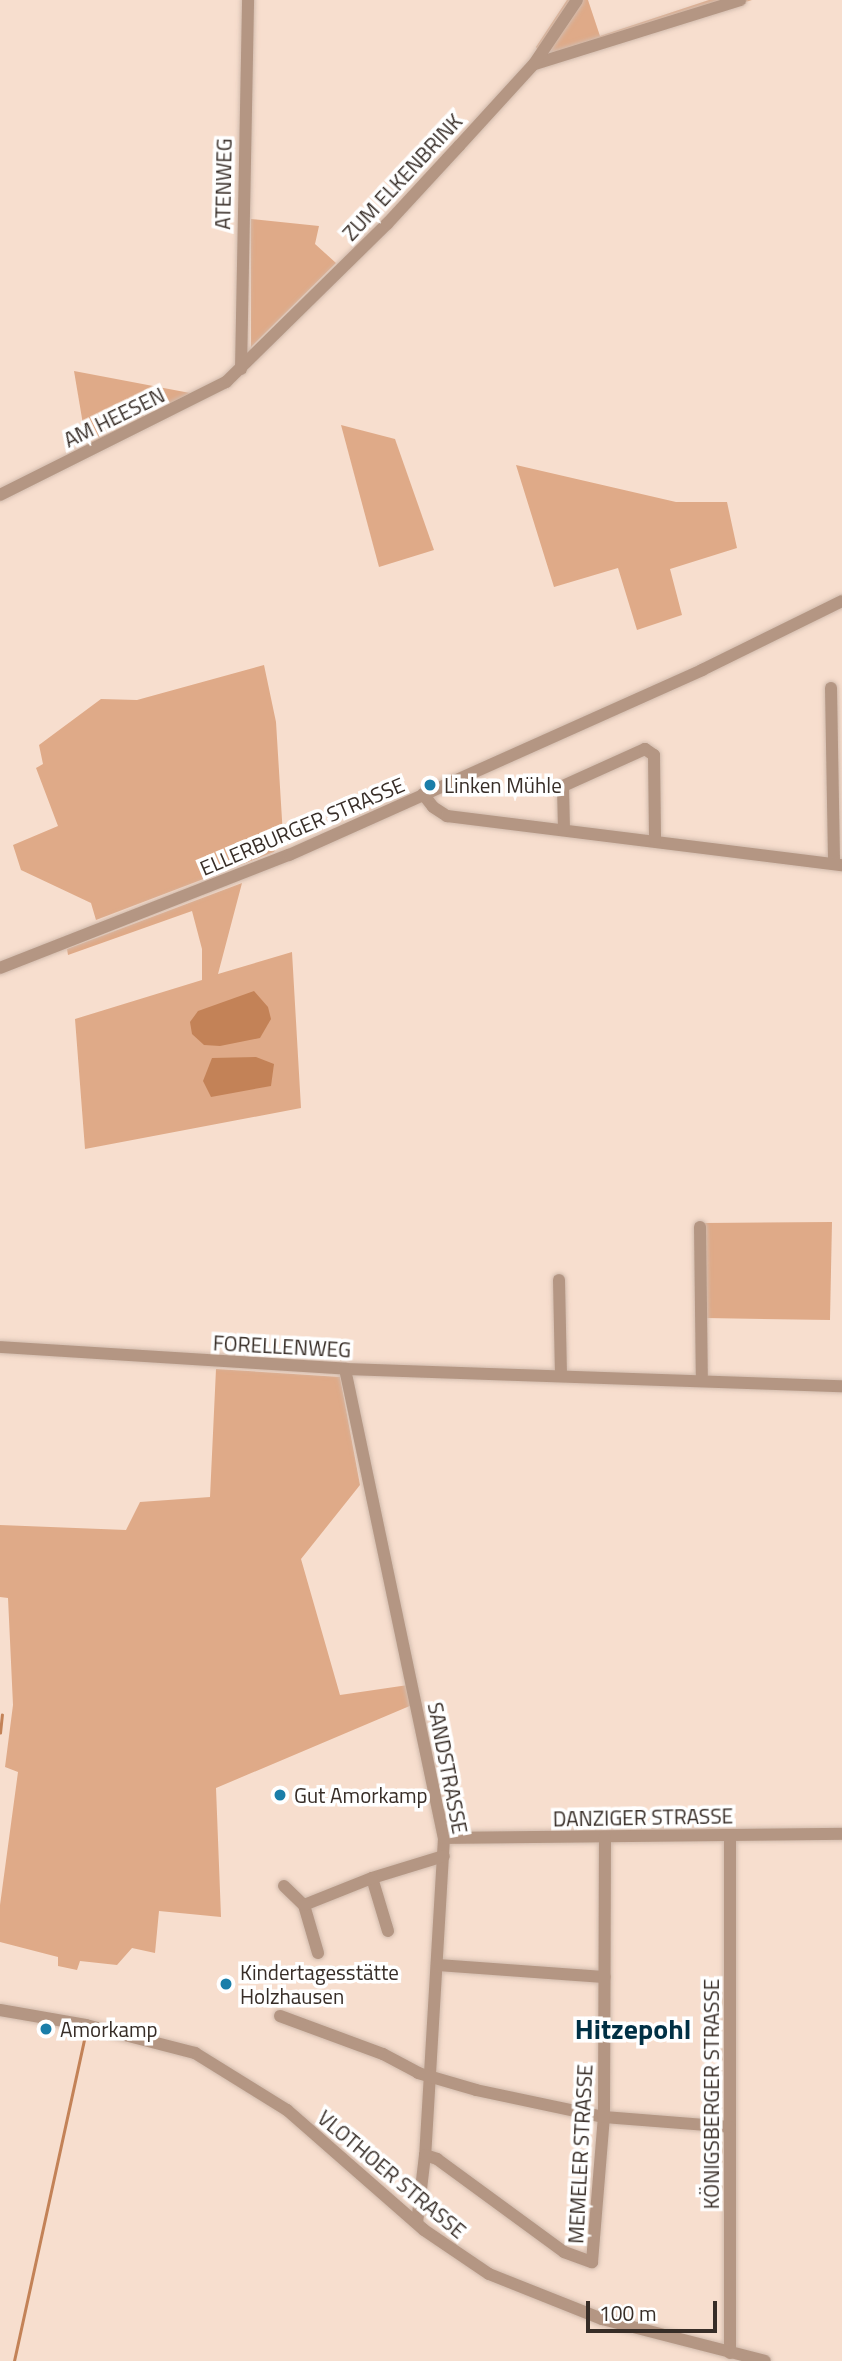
<!DOCTYPE html>
<meta charset="utf-8">
<style>
body{margin:0}
#map{position:relative;width:842px;height:2361px;overflow:hidden;background:#f7dece;font-family:"Titillium Web",sans-serif}
div>[style]{position:absolute}
.green>*{inset:0;background:#dfaa88}
.water>*{inset:0;background:#c38257}
.stream>*{height:2.5px;margin:-1.25px;padding:0 1.25px;transform-origin:1.25px;border-radius:1.25px;background:#c38257}
.roads{filter:drop-shadow(0 0 2px #d1bbad) drop-shadow(0 0 2px #d1bbad)}
.minor>*{height:12px;margin:-6px;padding:0 6px;transform-origin:6px;border-radius:6px;background:#b49683}
.dots>*{width:19px;height:19px;translate:-50% -50%;box-sizing:border-box;border:4px solid #fff;border-radius:50%}
span{translate:-50% -50%;white-space:nowrap;text-align:center;line-height:1.15;-webkit-text-stroke:7px #fff;paint-order:stroke}
.street-label{font-size:21px;color:#372d27}
.poi-label{font-size:21px;color:#372d27}
.left{translate:0 -50%;text-align:left}
.district-label{font-size:28px;color:#003044;font-weight:700}
.scale{position:absolute;left:586px;top:2301px;width:131px;height:32px;box-sizing:border-box;border:4px solid #372d27;border-top:0;padding-left:9px;font-size:21px;line-height:24px;white-space:nowrap;color:#372d27;-webkit-text-stroke:5px #fff;paint-order:stroke}
</style>
<div id="map">
<div class="green">
<div style="clip-path:polygon(567px 0,588px 0,600px 36px,709px 0,752px 0,545px 62px,536px 47px)"></div>
<div style="clip-path:polygon(251px 219px,319px 226px,315px 244px,336px 263px,251px 347px)"></div>
<div style="clip-path:polygon(74px 371px,190px 393px,87px 448px)"></div>
<div style="clip-path:polygon(341px 425px,395px 439px,434px 550px,379px 567px)"></div>
<div style="clip-path:polygon(516px 465px,676px 502px,727px 502px,737px 548px,670px 569px,682px 615px,637px 630px,618px 568px,554px 587px)"></div>
<div style="clip-path:polygon(264px 665px,276px 722px,283px 836px,274px 852px,96px 920px,91px 903px,21px 870px,13px 845px,58px 826px,36px 768px,43px 764px,39px 745px,101px 699px,137px 700px)"></div>
<div style="clip-path:polygon(242px 883px,218px 974px,292px 952px,301px 1108px,85px 1149px,75px 1019px,202px 980px,202px 949px,192px 911px,68px 955px,67px 949px)"></div>
<div style="clip-path:polygon(832px 1222px,830px 1320px,705px 1318px,703px 1223px)"></div>
<div style="clip-path:polygon(216px 1369px,340px 1377px,360px 1485px,301px 1559px,340px 1695px,408px 1685px,412px 1705px,216px 1788px,221px 1917px,159px 1911px,155px 1953px,132px 1948px,117px 1965px,80px 1961px,77px 1970px,58px 1966px,58px 1957px,0 1942px,0 1905px,18px 1772px,5px 1767px,13px 1705px,8px 1598px,0 1597px,0 1525px,126px 1530px,140px 1502px,210px 1497px)"></div>
</div>
<div class="water">
<div style="clip-path:polygon(254px 991px,268px 1007px,271px 1019px,260px 1038px,220px 1046px,204px 1045px,192px 1034px,190px 1022px,198px 1011px)"></div>
<div style="clip-path:polygon(256px 1057px,274px 1064px,271px 1086px,211px 1097px,203px 1081px,212px 1058px)"></div>
</div>
<div class="stream">
<div style="left:0;top:1733px;width:18px;rotate:-84deg"></div>
<div style="left:14px;top:2361px;width:330px;rotate:-77.7deg"></div>
</div>
<div class="roads">
<div class="minor">
<div style="left:535px;top:64px;width:215px;rotate:-17.3deg"></div>
<div style="left:241px;top:369px;width:369px;rotate:-88.9deg"></div>
<div style="left:0;top:495px;width:253px;rotate:-26.6deg"></div>
<div style="left:226px;top:382px;width:226px;rotate:-44.5deg"></div>
<div style="left:387px;top:224px;width:106px;rotate:-47.3deg"></div>
<div style="left:459px;top:146px;width:111px;rotate:-47.6deg"></div>
<div style="left:534px;top:64px;width:77px;rotate:-56.1deg"></div>
<div style="left:831px;top:688px;width:176px;rotate:89deg"></div>
<div style="left:423px;top:794px;width:16px;rotate:52deg"></div>
<div style="left:433px;top:807px;width:17px;rotate:33deg"></div>
<div style="left:447px;top:816px;width:398px;rotate:7.1deg"></div>
<div style="left:564px;top:830px;width:44px;rotate:-91.3deg"></div>
<div style="left:563px;top:786px;width:90px;rotate:-24.3deg"></div>
<div style="left:645px;top:749px;width:11px;rotate:34deg"></div>
<div style="left:654px;top:755px;width:85px;rotate:89.3deg"></div>
<div style="left:0;top:968px;width:310px;rotate:-21.4deg"></div>
<div style="left:289px;top:855px;width:453px;rotate:-24.1deg"></div>
<div style="left:702px;top:670px;width:156px;rotate:-26.2deg"></div>
<div style="left:700px;top:1227px;width:154px;rotate:89.3deg"></div>
<div style="left:559px;top:1280px;width:95px;rotate:88.8deg"></div>
<div style="left:0;top:1347px;width:346px;rotate:3.6deg"></div>
<div style="left:345px;top:1369px;width:497px;rotate:2deg"></div>
<div style="left:345px;top:1369px;width:479px;rotate:78.1deg"></div>
<div style="left:444px;top:1838px;width:318px;rotate:93.4deg"></div>
<div style="left:425px;top:2155px;width:68px;rotate:96.7deg"></div>
<div style="left:730px;top:1835px;width:518px;rotate:90deg"></div>
<div style="left:444px;top:1838px;width:398px;rotate:-0.6deg"></div>
<div style="left:284px;top:1886px;width:28px;rotate:44deg"></div>
<div style="left:388px;top:1931px;width:55px;rotate:-106.8deg"></div>
<div style="left:372px;top:1878px;width:75px;rotate:-17deg"></div>
<div style="left:318px;top:1953px;width:50px;rotate:-106.3deg"></div>
<div style="left:304px;top:1905px;width:73px;rotate:-21.7deg"></div>
<div style="left:437px;top:1965px;width:168px;rotate:4.1deg"></div>
<div style="left:0;top:2010px;width:87px;rotate:9.9deg"></div>
<div style="left:86px;top:2025px;width:113px;rotate:14.4deg"></div>
<div style="left:195px;top:2053px;width:108px;rotate:31.8deg"></div>
<div style="left:287px;top:2110px;width:182px;rotate:41.2deg"></div>
<div style="left:424px;top:2230px;width:78px;rotate:34.1deg"></div>
<div style="left:489px;top:2274px;width:122px;rotate:21.7deg"></div>
<div style="left:602px;top:2319px;width:168px;rotate:14.4deg"></div>
<div style="left:280px;top:2016px;width:110px;rotate:20.3deg"></div>
<div style="left:383px;top:2054px;width:40px;rotate:28deg"></div>
<div style="left:418px;top:2073px;width:60px;rotate:16.3deg"></div>
<div style="left:476px;top:2090px;width:131px;rotate:11.9deg"></div>
<div style="left:604px;top:2117px;width:126px;rotate:4.5deg"></div>
<div style="left:425px;top:2155px;width:13px;rotate:18deg"></div>
<div style="left:437px;top:2159px;width:157px;rotate:36.2deg"></div>
<div style="left:564px;top:2252px;width:30px;rotate:20deg"></div>
<div style="left:592px;top:2262px;width:145px;rotate:-85.3deg"></div>
<div style="left:604px;top:2117px;width:280px;rotate:-89.8deg"></div>
</div>
</div>
<div class="dots">
<div style="left:430px;top:785px;background:#1a7ea9"></div>
<div style="left:280px;top:1795px;background:#1a7ea9"></div>
<div style="left:226px;top:1984px;background:#1a7ea9"></div>
<div style="left:46px;top:2029px;background:#1a7ea9"></div>
</div>
<div class="street-label">
<span style="left:402px;top:177px;rotate:-47deg">ZUM ELKENBRINK</span>
<span style="left:223px;top:184px;rotate:-89deg">ATENWEG</span>
<span style="left:114px;top:417px;rotate:-26deg">AM HEESEN</span>
<span style="left:302px;top:826px;rotate:-23deg">ELLERBURGER STRASSE</span>
<span style="left:282px;top:1346px;rotate:3deg">FORELLENWEG</span>
<span style="left:448px;top:1768px;rotate:79deg">SANDSTRASSE</span>
<span style="left:643px;top:1817px;rotate:-1deg">DANZIGER STRASSE</span>
<span style="left:711px;top:2094px;rotate:-90deg">KÖNIGSBERGER STRASSE</span>
<span style="left:580px;top:2154px;rotate:-87deg">MEMELER STRASSE</span>
<span style="left:392px;top:2174px;rotate:40deg">VLOTHOER STRASSE</span>
</div>
<div class="poi-label">
<span class="left" style="left:444px;top:785px">Linken Mühle</span>
<span class="left" style="left:294px;top:1795px">Gut Amorkamp</span>
<span class="left" style="left:240px;top:1984px">Kindertagesstätte<br>Holzhausen</span>
<span class="left" style="left:60px;top:2029px">Amorkamp</span>
</div>
<div class="district-label">
<span style="left:633px;top:2029px">Hitzepohl</span>
</div>
<div class="scale">100 m</div>
</div>
